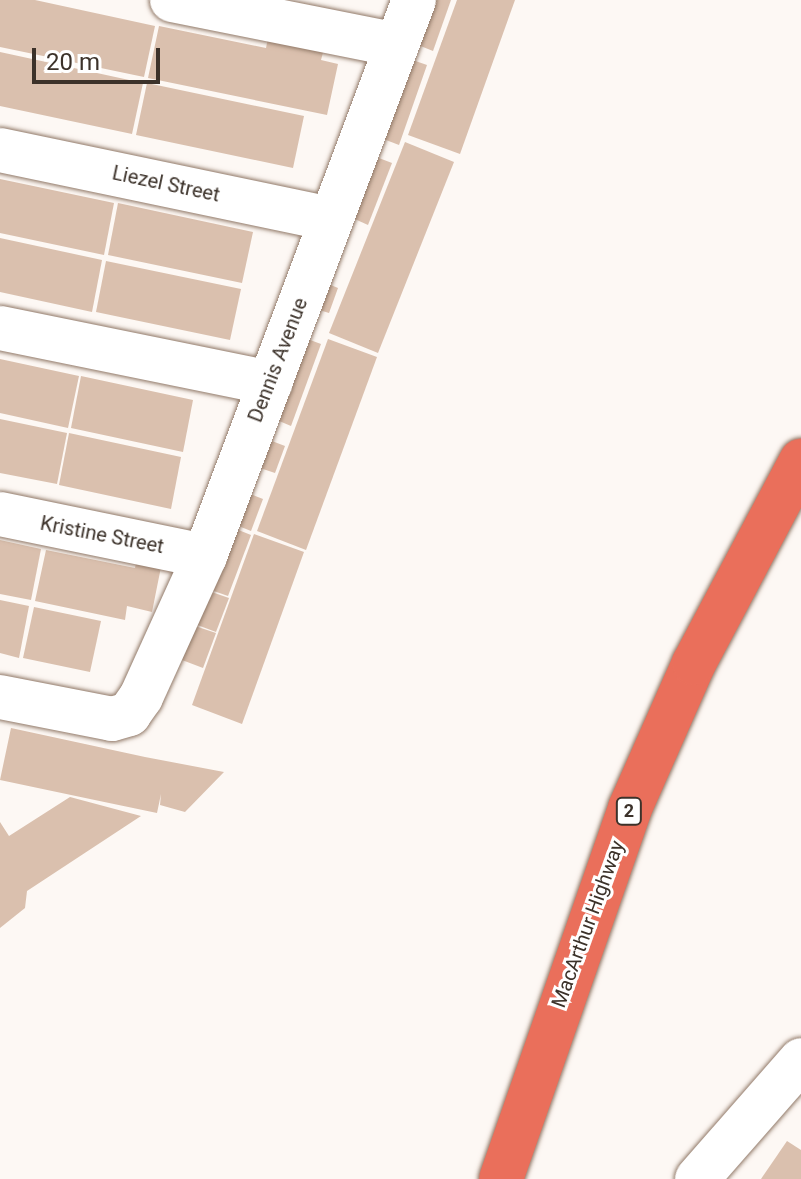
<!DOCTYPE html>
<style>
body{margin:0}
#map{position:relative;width:801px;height:1179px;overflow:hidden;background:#fdf8f4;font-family:Roboto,sans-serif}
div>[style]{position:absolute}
.building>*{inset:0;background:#dac0ae}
.roads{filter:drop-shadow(0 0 2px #917968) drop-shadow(0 0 2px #917968)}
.minor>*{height:44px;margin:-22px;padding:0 22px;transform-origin:22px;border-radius:22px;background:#fff}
.highway>*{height:44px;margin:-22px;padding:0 22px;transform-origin:22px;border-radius:22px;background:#ea6f5b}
span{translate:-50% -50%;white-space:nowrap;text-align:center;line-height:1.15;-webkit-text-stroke:6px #fff;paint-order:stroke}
.shield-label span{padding:2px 6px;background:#fff;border:2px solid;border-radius:6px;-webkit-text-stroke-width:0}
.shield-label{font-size:18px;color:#3c322a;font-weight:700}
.street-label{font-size:20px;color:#3c322a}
.scale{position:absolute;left:32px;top:48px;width:128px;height:36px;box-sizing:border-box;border:4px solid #3c322a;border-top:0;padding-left:10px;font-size:24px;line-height:28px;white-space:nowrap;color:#3c322a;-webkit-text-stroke:6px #fff;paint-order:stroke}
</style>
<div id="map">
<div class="building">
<div style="clip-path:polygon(0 0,35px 0,155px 26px,144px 77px,0 47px)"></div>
<div style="clip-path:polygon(423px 0,451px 0,433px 51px,408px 41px)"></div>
<div style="clip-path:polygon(457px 0,515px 0,460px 154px,408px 135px)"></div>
<div style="clip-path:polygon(159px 26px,266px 48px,269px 33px,325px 45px,321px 60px,338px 64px,327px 115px,148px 78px)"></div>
<div style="clip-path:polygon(0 52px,143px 83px,132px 134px,0 106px)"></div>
<div style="clip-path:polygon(401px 56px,427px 65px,399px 145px,373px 135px)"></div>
<div style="clip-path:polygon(147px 83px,304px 116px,293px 168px,136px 135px)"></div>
<div style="clip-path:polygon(405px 142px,454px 162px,378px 353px,329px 333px)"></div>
<div style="clip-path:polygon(371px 155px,392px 163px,368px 225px,348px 216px)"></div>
<div style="clip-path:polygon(0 179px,114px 203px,104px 255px,0 233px)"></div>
<div style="clip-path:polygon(118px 203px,253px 232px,242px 283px,108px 255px)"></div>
<div style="clip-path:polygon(0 238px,102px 260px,92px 312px,0 292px)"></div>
<div style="clip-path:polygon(106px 261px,241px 289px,230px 340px,96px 312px)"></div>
<div style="clip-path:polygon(326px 283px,338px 288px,329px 313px,316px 309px)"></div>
<div style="clip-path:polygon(302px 337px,321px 344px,291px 426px,272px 418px)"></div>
<div style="clip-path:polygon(328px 339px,377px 357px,306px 550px,257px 531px)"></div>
<div style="clip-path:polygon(0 359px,79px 376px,68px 428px,0 413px)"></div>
<div style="clip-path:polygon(81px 376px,193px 400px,183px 452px,71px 428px)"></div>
<div style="clip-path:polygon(0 419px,67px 433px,57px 484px,0 473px)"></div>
<div style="clip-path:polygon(69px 433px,181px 457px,171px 509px,59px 485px)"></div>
<div style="clip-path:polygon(264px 438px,285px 446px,275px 473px,254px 466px)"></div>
<div style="clip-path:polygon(243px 491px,263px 499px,251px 531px,231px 523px)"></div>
<div style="clip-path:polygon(231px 527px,251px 535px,228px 596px,208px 589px)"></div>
<div style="clip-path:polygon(254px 534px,304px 552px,242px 724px,192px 705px)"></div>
<div style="clip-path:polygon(0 540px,41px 549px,31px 600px,0 594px)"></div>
<div style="clip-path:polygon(46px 550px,135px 568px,137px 557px,162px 562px,152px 612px,127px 606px,125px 620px,35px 601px)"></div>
<div style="clip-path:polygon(197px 587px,229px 598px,216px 632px,184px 620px)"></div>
<div style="clip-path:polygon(0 600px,29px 606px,19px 658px,0 653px)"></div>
<div style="clip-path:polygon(34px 607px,101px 621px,90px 672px,23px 658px)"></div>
<div style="clip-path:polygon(195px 626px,216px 633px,203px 668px,182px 660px)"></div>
<div style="clip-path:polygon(11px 728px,145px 757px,224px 772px,185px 812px,160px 805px,161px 794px,157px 813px,90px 799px,0 780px)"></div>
<div style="clip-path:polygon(70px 797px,141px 816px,27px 891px,25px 908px,0 928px,0 822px,9px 836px)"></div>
<div style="clip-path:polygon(787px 1141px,801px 1150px,801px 1179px,761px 1179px)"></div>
</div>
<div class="roads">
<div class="minor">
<div style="left:172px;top:0;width:229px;rotate:11.3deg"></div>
<div style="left:0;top:150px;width:338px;rotate:11.8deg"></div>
<div style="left:0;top:328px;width:276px;rotate:11.5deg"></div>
<div style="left:0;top:514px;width:209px;rotate:11.6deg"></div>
<div style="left:0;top:697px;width:114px;rotate:11.1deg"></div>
<div style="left:112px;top:719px;width:18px;rotate:-16deg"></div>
<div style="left:129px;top:714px;width:21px;rotate:-55deg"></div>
<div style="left:141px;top:697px;width:155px;rotate:-65.6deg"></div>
<div style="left:205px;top:556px;width:594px;rotate:-69.4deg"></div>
<div style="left:697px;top:1179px;width:158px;rotate:-48.8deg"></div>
</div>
<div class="highway">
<div style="left:501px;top:1179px;width:393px;rotate:-70.8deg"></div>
<div style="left:630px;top:808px;width:158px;rotate:-66.2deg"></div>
<div style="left:694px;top:663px;width:229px;rotate:-62.1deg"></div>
</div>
</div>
<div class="shield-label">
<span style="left:629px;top:811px">2</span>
</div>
<div class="street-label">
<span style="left:166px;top:184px;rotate:12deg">Liezel Street</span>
<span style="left:278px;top:360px;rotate:-69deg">Dennis Avenue</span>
<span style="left:102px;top:535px;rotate:11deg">Kristine Street</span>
<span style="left:588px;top:924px;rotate:-70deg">MacArthur Highway</span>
</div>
<div class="scale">20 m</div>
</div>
